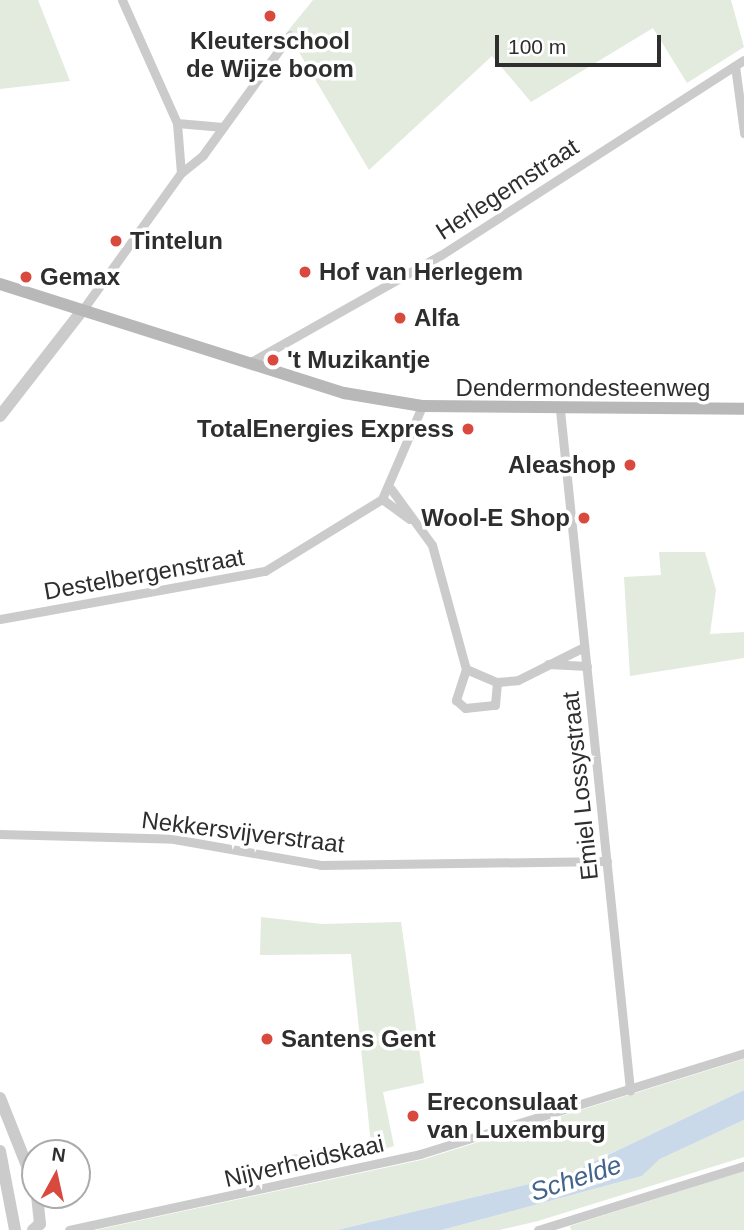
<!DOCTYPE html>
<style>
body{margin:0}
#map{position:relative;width:744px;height:1230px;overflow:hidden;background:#fff;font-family:Arial,sans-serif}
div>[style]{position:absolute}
.green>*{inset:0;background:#e2ebdd}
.round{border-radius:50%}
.water>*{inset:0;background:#cad9e9}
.minor>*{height:9px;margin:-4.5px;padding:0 4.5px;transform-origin:4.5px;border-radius:4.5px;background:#cbcbcb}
.tertiary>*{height:12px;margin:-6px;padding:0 6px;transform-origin:6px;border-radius:6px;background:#cbcbcb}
.secondary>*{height:12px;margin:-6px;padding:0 6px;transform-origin:6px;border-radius:6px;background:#b8b8b8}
.dots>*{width:19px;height:19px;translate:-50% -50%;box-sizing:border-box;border:4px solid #fff;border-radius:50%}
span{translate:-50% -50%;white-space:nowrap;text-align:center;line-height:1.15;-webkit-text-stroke:7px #fff;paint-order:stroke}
.poi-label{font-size:24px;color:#2e2e2e;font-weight:700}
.left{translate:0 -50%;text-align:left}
.right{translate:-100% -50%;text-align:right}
.street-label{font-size:24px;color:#2e2e2e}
.water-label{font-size:26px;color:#42638b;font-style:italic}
.north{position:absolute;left:21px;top:1139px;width:70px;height:70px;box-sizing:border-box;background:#fff;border:2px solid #ababab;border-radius:50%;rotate:8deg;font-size:19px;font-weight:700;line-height:28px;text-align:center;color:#2e2e2e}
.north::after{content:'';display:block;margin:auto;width:24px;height:32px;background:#d9493d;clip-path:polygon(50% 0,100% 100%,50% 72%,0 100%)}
.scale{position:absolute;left:495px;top:35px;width:166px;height:32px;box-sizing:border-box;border:4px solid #2e2e2e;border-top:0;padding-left:9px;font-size:21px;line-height:24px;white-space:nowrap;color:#2e2e2e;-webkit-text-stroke:5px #fff;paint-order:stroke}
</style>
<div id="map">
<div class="green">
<div style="clip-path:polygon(0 0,38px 0,70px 81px,0 89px)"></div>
<div style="clip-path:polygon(313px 0,731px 0,744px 47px,687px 83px,653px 28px,531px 102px,492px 56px,369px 170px,287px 32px)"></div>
<div style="clip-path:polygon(659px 552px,705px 552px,716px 590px,710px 634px,744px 632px,744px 658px,630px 676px,624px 577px,661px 575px)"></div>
<div style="clip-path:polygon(261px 917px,322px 924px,401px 922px,424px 1083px,383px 1092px,394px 1146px,372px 1153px,351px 954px,260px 955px)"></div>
<div style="clip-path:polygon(744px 1059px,744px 1090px,566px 1175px,337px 1230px,96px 1230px,421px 1160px)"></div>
<div style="clip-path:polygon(744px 1120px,744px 1157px,538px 1221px,499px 1230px,442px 1230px,642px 1176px,660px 1159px)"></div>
<div class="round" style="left:313px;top:1148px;width:18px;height:18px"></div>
<div class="round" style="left:287px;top:1154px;width:18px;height:18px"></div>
<div style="clip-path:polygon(744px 1171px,744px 1230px,571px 1230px,570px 1226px)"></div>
</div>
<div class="water">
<div style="clip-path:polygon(744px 1090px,744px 1120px,660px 1159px,642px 1176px,442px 1230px,337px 1230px,566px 1175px)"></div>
</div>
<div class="minor">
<div style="left:735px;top:66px;width:68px;rotate:82.3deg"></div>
<div style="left:177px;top:123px;width:46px;rotate:5deg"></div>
<div style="left:181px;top:173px;width:28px;rotate:-39deg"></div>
<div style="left:203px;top:155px;width:148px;rotate:-54.1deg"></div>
<div style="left:81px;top:312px;width:171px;rotate:-54.3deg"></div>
<div style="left:181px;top:173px;width:50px;rotate:-94.6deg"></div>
<div style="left:177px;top:123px;width:135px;rotate:-114.1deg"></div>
<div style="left:249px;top:363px;width:220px;rotate:-29.4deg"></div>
<div style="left:441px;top:255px;width:360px;rotate:-32.8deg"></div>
<div style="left:560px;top:410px;width:684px;rotate:84.12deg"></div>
<div style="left:391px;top:489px;width:69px;rotate:53.8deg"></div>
<div style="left:432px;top:545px;width:129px;rotate:74.7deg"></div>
<div style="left:466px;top:669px;width:34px;rotate:23deg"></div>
<div style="left:497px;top:682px;width:21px;rotate:-5deg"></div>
<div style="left:518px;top:680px;width:74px;rotate:-26.6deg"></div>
<div style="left:382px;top:499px;width:34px;rotate:36deg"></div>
<div style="left:0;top:619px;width:269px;rotate:-10.3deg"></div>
<div style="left:265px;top:571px;width:137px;rotate:-31.6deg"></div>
<div style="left:382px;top:499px;width:101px;rotate:-66.7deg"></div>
<div style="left:548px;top:664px;width:39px;rotate:3deg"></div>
<div style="left:466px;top:669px;width:33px;rotate:108deg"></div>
<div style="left:456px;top:700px;width:12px;rotate:42deg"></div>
<div style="left:465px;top:708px;width:30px;rotate:-6deg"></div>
<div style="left:495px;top:705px;width:23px;rotate:-85deg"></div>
<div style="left:0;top:834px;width:174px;rotate:1.6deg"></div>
<div style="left:174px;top:839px;width:149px;rotate:10deg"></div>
<div style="left:321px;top:865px;width:286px;rotate:-0.8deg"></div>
<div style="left:69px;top:1230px;width:359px;rotate:-12.2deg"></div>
<div style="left:420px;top:1154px;width:339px;rotate:-17.3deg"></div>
<div style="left:538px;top:1230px;width:216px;rotate:-17.3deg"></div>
</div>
<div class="tertiary">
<div style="left:0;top:416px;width:132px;rotate:-52.1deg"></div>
<div style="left:0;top:1098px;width:95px;rotate:68.3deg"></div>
<div style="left:0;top:1151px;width:80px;rotate:79.2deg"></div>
<div style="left:33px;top:1230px;width:9px;rotate:-41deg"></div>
<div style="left:40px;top:1224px;width:29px;rotate:-96deg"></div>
</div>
<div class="secondary">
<div style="left:0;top:284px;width:361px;rotate:17.6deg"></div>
<div style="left:344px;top:393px;width:79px;rotate:9.5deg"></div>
<div style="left:422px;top:406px;width:322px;rotate:0.5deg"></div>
</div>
<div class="dots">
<div style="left:270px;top:16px;background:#d9493d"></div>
<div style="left:116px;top:241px;background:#d9493d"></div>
<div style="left:305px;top:272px;background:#d9493d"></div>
<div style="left:26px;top:277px;background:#d9493d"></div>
<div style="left:400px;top:318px;background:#d9493d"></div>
<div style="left:273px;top:360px;background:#d9493d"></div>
<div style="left:468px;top:429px;background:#d9493d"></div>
<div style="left:630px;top:465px;background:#d9493d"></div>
<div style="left:584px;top:518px;background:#d9493d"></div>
<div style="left:267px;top:1039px;background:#d9493d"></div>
<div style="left:413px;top:1116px;background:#d9493d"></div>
</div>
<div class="poi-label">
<span style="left:270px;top:55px">Kleuterschool<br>de Wijze boom</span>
<span class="left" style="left:130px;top:241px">Tintelun</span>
<span class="left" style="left:319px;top:272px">Hof van Herlegem</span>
<span class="left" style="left:40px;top:277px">Gemax</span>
<span class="left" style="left:414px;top:318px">Alfa</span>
<span class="left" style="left:287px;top:360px">'t Muzikantje</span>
<span class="right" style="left:454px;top:429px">TotalEnergies Express</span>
<span class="right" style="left:616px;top:465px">Aleashop</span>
<span class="right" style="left:570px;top:518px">Wool-E Shop</span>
<span class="left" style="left:281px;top:1039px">Santens Gent</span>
<span class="left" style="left:427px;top:1116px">Ereconsulaat<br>van Luxemburg</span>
</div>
<div class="street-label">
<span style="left:507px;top:189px;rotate:-33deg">Herlegemstraat</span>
<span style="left:583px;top:388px">Dendermondesteenweg</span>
<span style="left:144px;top:574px;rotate:-10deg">Destelbergenstraat</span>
<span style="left:580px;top:786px;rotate:-96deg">Emiel Lossystraat</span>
<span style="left:243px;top:832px;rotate:7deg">Nekkersvijverstraat</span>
<span style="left:304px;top:1161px;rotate:-13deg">Nijverheidskaai</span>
</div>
<div class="water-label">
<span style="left:576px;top:1179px;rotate:-18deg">Schelde</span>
</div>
<div class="north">N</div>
<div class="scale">100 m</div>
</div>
